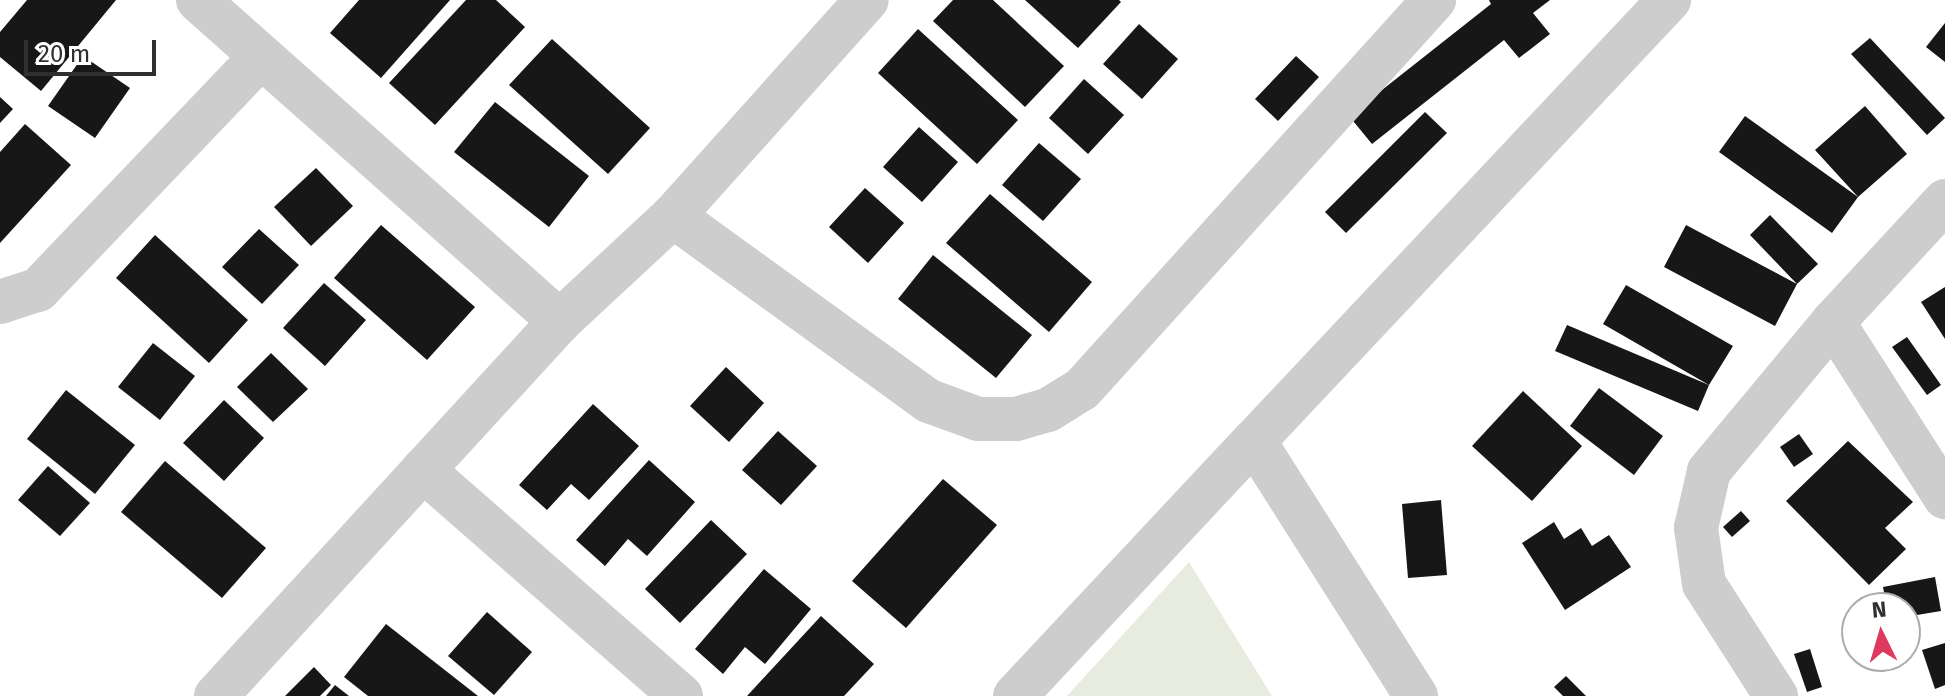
<!DOCTYPE html>
<style>
body{margin:0}
#map{position:relative;width:1945px;height:696px;overflow:hidden;background:#fff;font-family:"Fira Sans",sans-serif}
div>[style]{position:absolute}
.green>*{inset:0;background:#e8ecde}
.building>*{inset:0;background:#171717}
.minor>*{height:44px;margin:-22px;padding:0 22px;transform-origin:22px;border-radius:22px;background:#cdcdcd}
span{translate:-50% -50%;white-space:nowrap;text-align:center;line-height:1.15;-webkit-text-stroke:8px #fff;paint-order:stroke}
.north{position:absolute;left:1841px;top:592px;width:80px;height:80px;box-sizing:border-box;background:#fff;border:2px solid #acacac;border-radius:50%;rotate:355deg;font-size:22px;font-weight:700;line-height:32px;text-align:center;color:#303030}
.north::after{content:'';display:block;margin:auto;width:28px;height:36px;background:#df395f;clip-path:polygon(50% 0,100% 100%,50% 72%,0 100%)}
.scale{position:absolute;left:24px;top:40px;width:132px;height:36px;box-sizing:border-box;border:4px solid #303030;border-top:0;padding-left:10px;font-size:24px;line-height:28px;white-space:nowrap;color:#303030;-webkit-text-stroke:6px #fff;paint-order:stroke}
</style>
<div id="map">
<div class="green">
<div style="clip-path:polygon(1189px 562px,1272px 696px,1067px 696px)"></div>
</div>
<div class="building">
<div style="clip-path:polygon(27px 0,116px 0,41px 91px,0 57px,0 32px)"></div>
<div style="clip-path:polygon(359px 0,450px 0,381px 78px,330px 33px)"></div>
<div style="clip-path:polygon(466px 0,496px 0,525px 27px,435px 125px,389px 83px)"></div>
<div style="clip-path:polygon(953px 0,993px 0,1064px 66px,1025px 107px,933px 21px)"></div>
<div style="clip-path:polygon(1025px 0,1119px 0,1121px 2px,1078px 48px)"></div>
<div style="clip-path:polygon(1489px 0,1550px 0,1533px 13px,1550px 34px,1519px 58px,1504px 40px,1372px 144px,1349px 116px,1491px 4px)"></div>
<div style="clip-path:polygon(1945px 23px,1945px 62px,1926px 47px)"></div>
<div style="clip-path:polygon(1139px 24px,1178px 59px,1142px 99px,1103px 64px)"></div>
<div style="clip-path:polygon(918px 29px,1018px 120px,977px 164px,878px 73px)"></div>
<div style="clip-path:polygon(1870px 38px,1945px 118px,1927px 135px,1851px 54px)"></div>
<div style="clip-path:polygon(552px 39px,650px 128px,608px 174px,509px 85px)"></div>
<div style="clip-path:polygon(83px 56px,130px 88px,95px 138px,48px 106px)"></div>
<div style="clip-path:polygon(1296px 56px,1319px 77px,1278px 121px,1255px 99px)"></div>
<div style="clip-path:polygon(1084px 79px,1124px 115px,1088px 154px,1049px 118px)"></div>
<div style="clip-path:polygon(0 97px,13px 109px,0 123px)"></div>
<div style="clip-path:polygon(495px 102px,589px 176px,549px 227px,454px 152px)"></div>
<div style="clip-path:polygon(1865px 106px,1907px 154px,1858px 197px,1832px 233px,1719px 152px,1745px 116px,1858px 197px,1815px 150px)"></div>
<div style="clip-path:polygon(1425px 112px,1447px 133px,1346px 233px,1325px 212px)"></div>
<div style="clip-path:polygon(25px 124px,71px 165px,0 243px,0 152px)"></div>
<div style="clip-path:polygon(919px 127px,958px 162px,922px 202px,883px 167px)"></div>
<div style="clip-path:polygon(1039px 143px,1081px 179px,1043px 221px,1002px 185px)"></div>
<div style="clip-path:polygon(316px 168px,353px 206px,311px 246px,274px 207px)"></div>
<div style="clip-path:polygon(865px 188px,904px 223px,868px 263px,829px 227px)"></div>
<div style="clip-path:polygon(990px 194px,1092px 282px,1049px 332px,946px 243px)"></div>
<div style="clip-path:polygon(1770px 215px,1818px 264px,1797px 284px,1775px 326px,1664px 267px,1686px 225px,1797px 284px,1750px 235px)"></div>
<div style="clip-path:polygon(381px 225px,475px 307px,427px 360px,334px 278px)"></div>
<div style="clip-path:polygon(259px 229px,299px 265px,262px 304px,222px 267px)"></div>
<div style="clip-path:polygon(155px 235px,248px 320px,209px 363px,116px 278px)"></div>
<div style="clip-path:polygon(933px 255px,1032px 335px,996px 378px,898px 299px)"></div>
<div style="clip-path:polygon(324px 283px,366px 320px,325px 366px,283px 328px)"></div>
<div style="clip-path:polygon(1626px 285px,1733px 346px,1709px 385px,1603px 324px)"></div>
<div style="clip-path:polygon(1945px 287px,1945px 339px,1921px 302px)"></div>
<div style="clip-path:polygon(1567px 325px,1709px 385px,1698px 411px,1555px 351px)"></div>
<div style="clip-path:polygon(1907px 337px,1941px 385px,1927px 395px,1892px 347px)"></div>
<div style="clip-path:polygon(153px 343px,195px 376px,160px 420px,118px 387px)"></div>
<div style="clip-path:polygon(271px 353px,308px 389px,273px 422px,237px 387px)"></div>
<div style="clip-path:polygon(726px 367px,764px 403px,729px 442px,690px 406px)"></div>
<div style="clip-path:polygon(1599px 388px,1663px 436px,1634px 475px,1570px 426px)"></div>
<div style="clip-path:polygon(66px 390px,135px 445px,95px 494px,27px 439px)"></div>
<div style="clip-path:polygon(1523px 391px,1582px 446px,1532px 501px,1472px 446px)"></div>
<div style="clip-path:polygon(224px 400px,264px 438px,224px 481px,183px 443px)"></div>
<div style="clip-path:polygon(593px 404px,639px 446px,589px 500px,571px 484px,547px 510px,519px 485px)"></div>
<div style="clip-path:polygon(778px 431px,817px 466px,781px 505px,742px 470px)"></div>
<div style="clip-path:polygon(1799px 434px,1813px 454px,1794px 467px,1780px 447px)"></div>
<div style="clip-path:polygon(1848px 441px,1913px 502px,1885px 528px,1906px 549px,1869px 585px,1786px 501px)"></div>
<div style="clip-path:polygon(649px 460px,695px 502px,647px 556px,628px 539px,605px 566px,576px 540px)"></div>
<div style="clip-path:polygon(165px 461px,266px 548px,222px 598px,121px 512px)"></div>
<div style="clip-path:polygon(48px 466px,90px 503px,60px 536px,18px 500px)"></div>
<div style="clip-path:polygon(943px 479px,997px 525px,906px 628px,852px 581px)"></div>
<div style="clip-path:polygon(1441px 500px,1447px 575px,1408px 578px,1402px 504px)"></div>
<div style="clip-path:polygon(1741px 511px,1750px 521px,1732px 537px,1723px 527px)"></div>
<div style="clip-path:polygon(711px 520px,747px 554px,680px 623px,645px 589px)"></div>
<div style="clip-path:polygon(1554px 522px,1564px 539px,1581px 528px,1592px 546px,1609px 535px,1631px 567px,1565px 610px,1522px 543px)"></div>
<div style="clip-path:polygon(764px 569px,811px 609px,765px 664px,745px 647px,723px 674px,695px 649px)"></div>
<div style="clip-path:polygon(1935px 577px,1941px 611px,1905px 617px,1905px 608px,1887px 608px,1883px 587px)"></div>
<div style="clip-path:polygon(487px 612px,532px 652px,494px 695px,448px 656px)"></div>
<div style="clip-path:polygon(821px 616px,874px 664px,844px 696px,747px 696px)"></div>
<div style="clip-path:polygon(386px 624px,478px 696px,368px 696px,344px 677px)"></div>
<div style="clip-path:polygon(1945px 643px,1945px 685px,1935px 689px,1922px 650px)"></div>
<div style="clip-path:polygon(1810px 649px,1822px 687px,1807px 692px,1794px 654px)"></div>
<div style="clip-path:polygon(314px 667px,331px 685px,320px 696px,285px 696px)"></div>
<div style="clip-path:polygon(1566px 676px,1586px 696px,1563px 696px,1554px 687px)"></div>
<div style="clip-path:polygon(335px 685px,349px 696px,326px 696px)"></div>
</div>
<div class="minor">
<div style="left:198px;top:0;width:484px;rotate:41.6deg"></div>
<div style="left:673px;top:216px;width:316px;rotate:35.9deg"></div>
<div style="left:929px;top:401px;width:52px;rotate:20.2deg"></div>
<div style="left:978px;top:419px;width:38px"></div>
<div style="left:1016px;top:419px;width:33px;rotate:-16deg"></div>
<div style="left:1048px;top:410px;width:40px;rotate:-32deg"></div>
<div style="left:1082px;top:389px;width:525px;rotate:-47.86deg"></div>
<div style="left:0;top:302px;width:40px;rotate:-18deg"></div>
<div style="left:38px;top:290px;width:321px;rotate:-46.3deg"></div>
<div style="left:1833px;top:322px;width:208px;rotate:57.4deg"></div>
<div style="left:423px;top:470px;width:343px;rotate:41.2deg"></div>
<div style="left:216px;top:696px;width:509px;rotate:-47.47deg"></div>
<div style="left:560px;top:321px;width:154px;rotate:-42.9deg"></div>
<div style="left:673px;top:216px;width:290px;rotate:-48.1deg"></div>
<div style="left:1015px;top:696px;width:349px;rotate:-46.9deg"></div>
<div style="left:1416px;top:696px;width:302px;rotate:-122.4deg"></div>
<div style="left:1254px;top:441px;width:606px;rotate:-46.74deg"></div>
<div style="left:1776px;top:696px;width:133px;rotate:-122.7deg"></div>
<div style="left:1704px;top:584px;width:57px;rotate:-98.1deg"></div>
<div style="left:1696px;top:528px;width:58px;rotate:-77.2deg"></div>
<div style="left:1709px;top:471px;width:194px;rotate:-50.2deg"></div>
<div style="left:1833px;top:322px;width:165px;rotate:-47.2deg"></div>
</div>
<div class="north">N</div>
<div class="scale">20 m</div>
</div>
